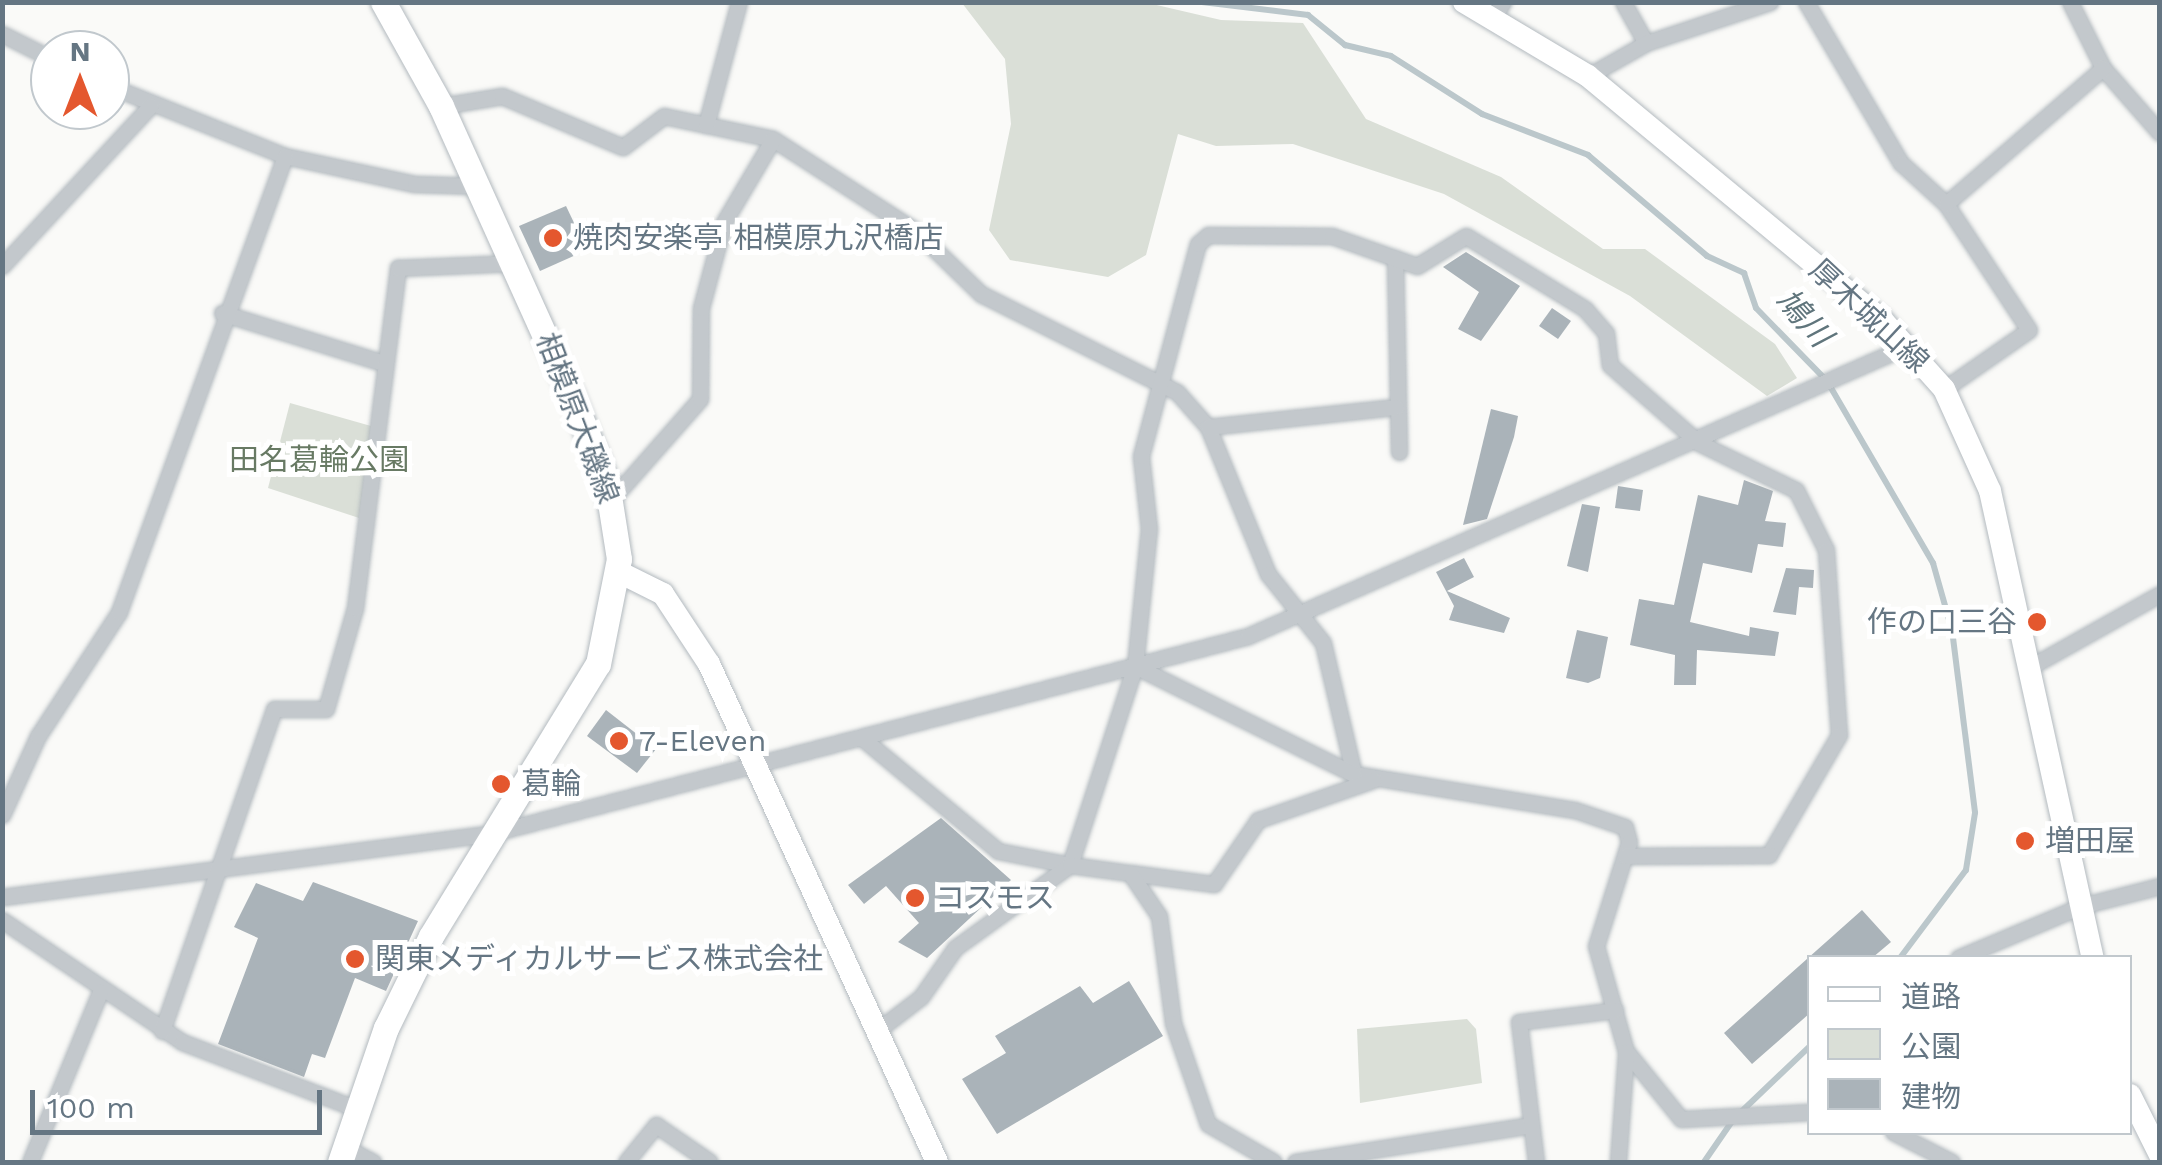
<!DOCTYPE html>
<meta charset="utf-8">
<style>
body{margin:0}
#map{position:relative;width:2162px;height:1165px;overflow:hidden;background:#fafaf8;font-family:"Work Sans","Noto Sans JP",sans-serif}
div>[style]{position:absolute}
.green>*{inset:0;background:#dadfd7}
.stream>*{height:6px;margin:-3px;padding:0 3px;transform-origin:3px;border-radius:3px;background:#bbc7cb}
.building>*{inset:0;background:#aab3b9}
.roads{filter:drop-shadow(0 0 2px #b3babf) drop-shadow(0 0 2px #b3babf)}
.street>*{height:15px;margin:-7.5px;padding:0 7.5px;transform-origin:7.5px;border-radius:7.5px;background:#c3c8cc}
.secondary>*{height:22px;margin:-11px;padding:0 11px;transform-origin:11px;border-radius:11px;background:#fff}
.primary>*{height:25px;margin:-12.5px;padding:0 12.5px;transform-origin:12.5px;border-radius:12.5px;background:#fff}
.dots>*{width:28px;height:28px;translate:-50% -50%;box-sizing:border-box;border:5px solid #fff;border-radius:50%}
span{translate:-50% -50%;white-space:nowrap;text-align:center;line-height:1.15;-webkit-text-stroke:10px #fff;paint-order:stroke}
.poi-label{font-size:30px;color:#657683}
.left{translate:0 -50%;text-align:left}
.right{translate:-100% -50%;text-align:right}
.street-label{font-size:30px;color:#657683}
.park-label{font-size:30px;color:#687a64}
.water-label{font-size:32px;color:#60757c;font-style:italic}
.frame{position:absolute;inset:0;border:5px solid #657683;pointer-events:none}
.legend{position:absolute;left:1807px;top:955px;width:325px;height:180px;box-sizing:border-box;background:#fff;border:2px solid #c1c8cd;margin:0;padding:12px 18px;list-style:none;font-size:30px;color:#657683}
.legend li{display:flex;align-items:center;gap:20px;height:50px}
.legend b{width:50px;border:2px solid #c1c8cd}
.north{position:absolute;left:30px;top:30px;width:100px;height:100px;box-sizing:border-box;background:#fff;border:2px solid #c1c8cd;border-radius:50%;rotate:0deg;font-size:28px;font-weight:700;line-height:40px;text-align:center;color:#657683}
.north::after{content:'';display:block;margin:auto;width:35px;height:45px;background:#e4572e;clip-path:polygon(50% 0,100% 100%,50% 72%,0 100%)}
.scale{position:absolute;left:30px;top:1090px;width:292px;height:45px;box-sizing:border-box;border:5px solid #657683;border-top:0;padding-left:12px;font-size:30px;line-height:35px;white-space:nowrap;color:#657683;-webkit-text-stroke:8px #fff;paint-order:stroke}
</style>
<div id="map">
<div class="green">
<div style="clip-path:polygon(962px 3px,1148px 3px,1221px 20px,1303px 23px,1366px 119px,1501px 177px,1603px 249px,1645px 249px,1775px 344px,1797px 378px,1767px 396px,1630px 296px,1444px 194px,1293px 144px,1216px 146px,1178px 134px,1146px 255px,1108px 277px,1010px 260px,989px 230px,1011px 124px,1005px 59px)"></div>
<div style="clip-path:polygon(290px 403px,371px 426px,359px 518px,268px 488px)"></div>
<div style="clip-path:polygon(1467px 1019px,1476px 1029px,1482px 1083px,1360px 1103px,1357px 1029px)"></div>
</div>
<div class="stream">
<div style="left:1202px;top:2px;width:107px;rotate:7deg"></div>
<div style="left:1308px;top:15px;width:48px;rotate:39deg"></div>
<div style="left:1345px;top:45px;width:47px;rotate:13.4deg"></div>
<div style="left:1391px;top:56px;width:108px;rotate:32.5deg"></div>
<div style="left:1482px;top:114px;width:114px;rotate:21.1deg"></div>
<div style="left:1588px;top:155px;width:156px;rotate:40.3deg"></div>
<div style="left:1707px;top:256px;width:41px;rotate:24.7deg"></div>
<div style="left:1744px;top:273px;width:37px;rotate:71deg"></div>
<div style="left:1756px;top:308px;width:102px;rotate:45.8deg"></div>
<div style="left:1827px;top:381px;width:211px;rotate:59.8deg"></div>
<div style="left:1933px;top:563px;width:70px;rotate:74.2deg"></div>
<div style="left:1952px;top:630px;width:184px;rotate:82.8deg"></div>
<div style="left:1975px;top:813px;width:58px;rotate:99deg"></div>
<div style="left:1966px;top:870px;width:110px;rotate:126.9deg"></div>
<div style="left:1742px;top:1111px;width:94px;rotate:-43.7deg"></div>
<div style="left:1704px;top:1162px;width:51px;rotate:-55.4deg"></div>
</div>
<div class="building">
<div style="clip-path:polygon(566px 206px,587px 250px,540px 271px,519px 226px)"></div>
<div style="clip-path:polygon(1466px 252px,1520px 286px,1481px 341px,1458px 329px,1479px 292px,1443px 267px)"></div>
<div style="clip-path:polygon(1552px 308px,1571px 321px,1558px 339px,1539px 326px)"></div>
<div style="clip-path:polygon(1491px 409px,1518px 416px,1514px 437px,1487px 519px,1463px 525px)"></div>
<div style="clip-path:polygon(1744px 480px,1773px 491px,1765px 521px,1786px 523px,1783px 547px,1758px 544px,1752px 573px,1703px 563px,1690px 622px,1749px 636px,1750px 627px,1779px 632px,1775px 656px,1697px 650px,1696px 685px,1674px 685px,1675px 655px,1630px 645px,1639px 599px,1674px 605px,1698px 495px,1738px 505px)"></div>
<div style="clip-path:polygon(1618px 486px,1643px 490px,1640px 511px,1615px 508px)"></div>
<div style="clip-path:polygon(1582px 504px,1600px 507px,1588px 572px,1567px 566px)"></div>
<div style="clip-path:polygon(1464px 558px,1474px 577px,1447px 591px,1510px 618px,1504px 633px,1449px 620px,1454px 606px,1436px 572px)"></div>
<div style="clip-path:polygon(1786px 568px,1814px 570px,1813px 588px,1799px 587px,1796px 615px,1773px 612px)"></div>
<div style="clip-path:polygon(1577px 630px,1608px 637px,1600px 678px,1588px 683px,1566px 678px)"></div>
<div style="clip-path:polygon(606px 710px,656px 749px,637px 773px,587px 736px)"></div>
<div style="clip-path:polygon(941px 818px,1011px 880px,927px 958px,898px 942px,919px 923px,886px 886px,864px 904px,848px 885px)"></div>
<div style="clip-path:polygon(313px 882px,418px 921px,386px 991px,355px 978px,325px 1058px,312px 1054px,304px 1077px,218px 1044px,258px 938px,234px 927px,256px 883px,303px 901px)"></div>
<div style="clip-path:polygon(1862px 910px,1891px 942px,1872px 958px,1810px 958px,1810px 1013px,1752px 1064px,1724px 1033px)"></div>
<div style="clip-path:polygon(1129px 981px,1163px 1036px,997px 1134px,962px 1079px,1006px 1053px,995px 1036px,1080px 986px,1093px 1003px)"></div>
</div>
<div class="roads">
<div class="street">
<div style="left:1623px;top:2px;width:47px;rotate:60.7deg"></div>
<div style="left:1806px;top:2px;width:187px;rotate:59.5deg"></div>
<div style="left:1901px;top:163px;width:61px;rotate:42.3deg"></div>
<div style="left:2070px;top:2px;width:74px;rotate:63.4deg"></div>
<div style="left:2103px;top:68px;width:86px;rotate:48.8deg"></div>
<div style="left:1494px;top:16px;width:17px;rotate:-57deg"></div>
<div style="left:2px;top:34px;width:54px;rotate:26.6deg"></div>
<div style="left:1588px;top:76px;width:67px;rotate:-29.6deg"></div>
<div style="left:1646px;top:43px;width:131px;rotate:-18.3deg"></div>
<div style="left:110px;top:86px;width:188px;rotate:21.8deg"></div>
<div style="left:285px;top:156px;width:133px;rotate:12.2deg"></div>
<div style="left:415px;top:184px;width:64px;rotate:1.8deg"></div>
<div style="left:441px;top:106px;width:62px;rotate:-9.3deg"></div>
<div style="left:502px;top:96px;width:131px;rotate:22.9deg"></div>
<div style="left:623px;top:147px;width:51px;rotate:-37.1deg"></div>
<div style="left:664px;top:116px;width:111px;rotate:11.9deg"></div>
<div style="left:773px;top:139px;width:170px;rotate:32.8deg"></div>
<div style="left:916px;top:231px;width:91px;rotate:44.1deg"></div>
<div style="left:981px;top:294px;width:219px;rotate:26.6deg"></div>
<div style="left:1177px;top:392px;width:47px;rotate:48.5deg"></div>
<div style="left:1208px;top:427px;width:159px;rotate:67.8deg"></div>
<div style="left:1268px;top:574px;width:88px;rotate:51.4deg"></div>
<div style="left:1323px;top:643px;width:135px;rotate:76.7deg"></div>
<div style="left:1354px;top:774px;width:224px;rotate:9.3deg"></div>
<div style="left:1575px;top:810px;width:53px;rotate:18.8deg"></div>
<div style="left:1625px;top:827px;width:16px;rotate:75deg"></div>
<div style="left:1629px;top:842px;width:109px;rotate:107.6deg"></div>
<div style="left:1596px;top:946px;width:109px;rotate:74.1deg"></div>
<div style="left:1626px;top:1051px;width:87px;rotate:51deg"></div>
<div style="left:1681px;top:1119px;width:129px;rotate:-3.1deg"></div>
<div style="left:706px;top:125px;width:127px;rotate:-75deg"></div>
<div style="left:1395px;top:258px;width:194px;rotate:88.8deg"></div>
<div style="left:2px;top:266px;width:219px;rotate:-47.2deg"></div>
<div style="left:222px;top:313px;width:170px;rotate:17.2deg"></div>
<div style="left:1944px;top:389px;width:103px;rotate:-34.8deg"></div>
<div style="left:2029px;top:330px;width:151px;rotate:-123.4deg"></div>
<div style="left:1946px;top:204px;width:208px;rotate:-40.9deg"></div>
<div style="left:1208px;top:427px;width:189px;rotate:-6.1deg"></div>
<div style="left:611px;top:500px;width:135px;rotate:-48.6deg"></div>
<div style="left:700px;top:399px;width:91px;rotate:-89.4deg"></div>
<div style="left:701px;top:308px;width:89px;rotate:-75deg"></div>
<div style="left:724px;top:222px;width:96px;rotate:-59.4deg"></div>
<div style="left:1135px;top:666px;width:244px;rotate:26.3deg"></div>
<div style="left:2028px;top:668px;width:151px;rotate:-29.3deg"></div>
<div style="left:862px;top:738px;width:177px;rotate:39.7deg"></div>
<div style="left:998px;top:851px;width:73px;rotate:11deg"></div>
<div style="left:1070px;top:865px;width:209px;rotate:-71.9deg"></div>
<div style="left:1135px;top:666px;width:138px;rotate:-84.2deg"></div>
<div style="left:1149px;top:529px;width:73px;rotate:-96.3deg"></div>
<div style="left:1141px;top:456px;width:220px;rotate:-75deg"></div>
<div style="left:1198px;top:244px;width:13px;rotate:-42deg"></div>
<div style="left:1208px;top:235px;width:124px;rotate:0.5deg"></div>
<div style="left:1332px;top:236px;width:90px;rotate:19.4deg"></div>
<div style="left:1417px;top:266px;width:57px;rotate:-31.5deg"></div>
<div style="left:1466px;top:236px;width:140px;rotate:31.5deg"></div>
<div style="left:1585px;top:309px;width:32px;rotate:49deg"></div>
<div style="left:1606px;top:333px;width:32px;rotate:83deg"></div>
<div style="left:1610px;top:365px;width:118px;rotate:41.2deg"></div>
<div style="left:1699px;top:443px;width:108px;rotate:25.9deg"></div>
<div style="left:1796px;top:490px;width:67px;rotate:63.4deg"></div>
<div style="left:1826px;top:550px;width:185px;rotate:86deg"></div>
<div style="left:1839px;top:735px;width:139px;rotate:120.3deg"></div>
<div style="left:1769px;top:855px;width:144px;rotate:179.6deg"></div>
<div style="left:2px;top:815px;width:87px;rotate:-65.5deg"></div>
<div style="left:38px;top:736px;width:148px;rotate:-56.8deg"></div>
<div style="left:119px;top:612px;width:485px;rotate:-70deg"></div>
<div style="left:1130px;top:873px;width:85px;rotate:7.5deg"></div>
<div style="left:1214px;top:884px;width:78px;rotate:-55.5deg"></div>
<div style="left:1258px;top:820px;width:122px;rotate:-19.2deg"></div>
<div style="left:2px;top:897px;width:495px;rotate:-7.4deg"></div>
<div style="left:493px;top:833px;width:780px;rotate:-14.62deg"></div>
<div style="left:1248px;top:636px;width:720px;rotate:-23.75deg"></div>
<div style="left:2px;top:920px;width:217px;rotate:34.1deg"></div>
<div style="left:182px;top:1042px;width:185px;rotate:20.9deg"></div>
<div style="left:1958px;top:958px;width:134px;rotate:-22.9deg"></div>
<div style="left:2081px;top:906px;width:81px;rotate:-14.2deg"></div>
<div style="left:878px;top:1030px;width:54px;rotate:-37.5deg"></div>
<div style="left:921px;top:997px;width:60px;rotate:-55.2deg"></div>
<div style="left:955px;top:948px;width:142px;rotate:-35.8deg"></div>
<div style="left:1070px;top:865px;width:61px;rotate:7.6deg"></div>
<div style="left:1130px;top:873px;width:52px;rotate:56deg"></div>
<div style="left:1159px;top:916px;width:108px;rotate:82.5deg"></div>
<div style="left:1173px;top:1023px;width:107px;rotate:70.9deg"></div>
<div style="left:1208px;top:1124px;width:76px;rotate:29.9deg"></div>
<div style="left:162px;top:1031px;width:341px;rotate:-70.8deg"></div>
<div style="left:274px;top:709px;width:52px"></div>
<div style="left:326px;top:709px;width:105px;rotate:-74deg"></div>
<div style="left:355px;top:608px;width:343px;rotate:-82.8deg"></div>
<div style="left:398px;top:268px;width:115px;rotate:-2.5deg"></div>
<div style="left:1893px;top:1132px;width:66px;rotate:27deg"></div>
<div style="left:345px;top:1147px;width:32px;rotate:28deg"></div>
<div style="left:30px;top:1162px;width:184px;rotate:-67.6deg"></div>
<div style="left:626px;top:1162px;width:48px;rotate:-51deg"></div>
<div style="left:656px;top:1125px;width:65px;rotate:34.4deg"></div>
<div style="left:1295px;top:1162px;width:239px;rotate:-8.9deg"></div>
<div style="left:1536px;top:1162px;width:141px;rotate:-96.9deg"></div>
<div style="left:1519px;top:1022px;width:97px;rotate:-7.1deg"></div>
<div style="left:1618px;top:1162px;width:110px;rotate:-85.8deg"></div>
</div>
<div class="secondary">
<div style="left:1464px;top:2px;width:144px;rotate:30.8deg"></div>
<div style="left:1588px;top:76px;width:383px;rotate:39.7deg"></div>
<div style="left:1883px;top:321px;width:91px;rotate:48.1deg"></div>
<div style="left:1944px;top:389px;width:112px;rotate:65.7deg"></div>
<div style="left:1990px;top:491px;width:478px;rotate:77.6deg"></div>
<div style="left:619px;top:572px;width:49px;rotate:26.6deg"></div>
<div style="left:663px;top:594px;width:84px;rotate:56.7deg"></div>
<div style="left:709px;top:664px;width:548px;rotate:65.4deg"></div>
<div style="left:2130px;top:1095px;width:67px;rotate:63.4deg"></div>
</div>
<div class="primary">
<div style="left:340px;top:1162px;width:142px;rotate:-71.1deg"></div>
<div style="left:386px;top:1028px;width:102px;rotate:-63.9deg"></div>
<div style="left:431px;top:936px;width:319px;rotate:-58.5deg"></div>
<div style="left:598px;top:664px;width:107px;rotate:-78.7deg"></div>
<div style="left:619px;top:559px;width:77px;rotate:-99deg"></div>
<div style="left:607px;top:483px;width:96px;rotate:-112deg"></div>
<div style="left:571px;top:394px;width:316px;rotate:-114.3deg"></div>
<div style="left:441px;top:106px;width:119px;rotate:-119.1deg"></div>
</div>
</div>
<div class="dots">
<div style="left:553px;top:238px;background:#e4572e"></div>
<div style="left:2037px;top:622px;background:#e4572e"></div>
<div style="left:619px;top:741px;background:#e4572e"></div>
<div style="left:501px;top:784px;background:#e4572e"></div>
<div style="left:2025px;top:841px;background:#e4572e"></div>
<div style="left:915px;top:898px;background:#e4572e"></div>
<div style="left:355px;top:959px;background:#e4572e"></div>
</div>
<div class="poi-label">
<span class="left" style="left:573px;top:238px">焼肉安楽亭 相模原九沢橋店</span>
<span class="right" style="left:2017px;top:622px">作の口三谷</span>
<span class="left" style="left:639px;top:741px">7-Eleven</span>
<span class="left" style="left:521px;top:784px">葛輪</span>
<span class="left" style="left:2045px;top:841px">増田屋</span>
<span class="left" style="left:935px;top:898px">コスモス</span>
<span class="left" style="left:375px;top:959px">関東メディカルサービス株式会社</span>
</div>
<div class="street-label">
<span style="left:1869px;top:316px;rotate:43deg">厚木城山線</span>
<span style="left:577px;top:418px;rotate:69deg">相模原大磯線</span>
</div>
<div class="park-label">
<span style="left:319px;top:460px">田名葛輪公園</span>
</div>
<div class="water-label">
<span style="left:1804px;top:318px;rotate:48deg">鳩川</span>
</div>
<div class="frame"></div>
<ul class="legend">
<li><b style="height:12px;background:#fff"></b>道路</li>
<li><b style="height:28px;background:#dadfd7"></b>公園</li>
<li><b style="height:28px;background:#aab3b9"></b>建物</li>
</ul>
<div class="north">N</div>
<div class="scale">100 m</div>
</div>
